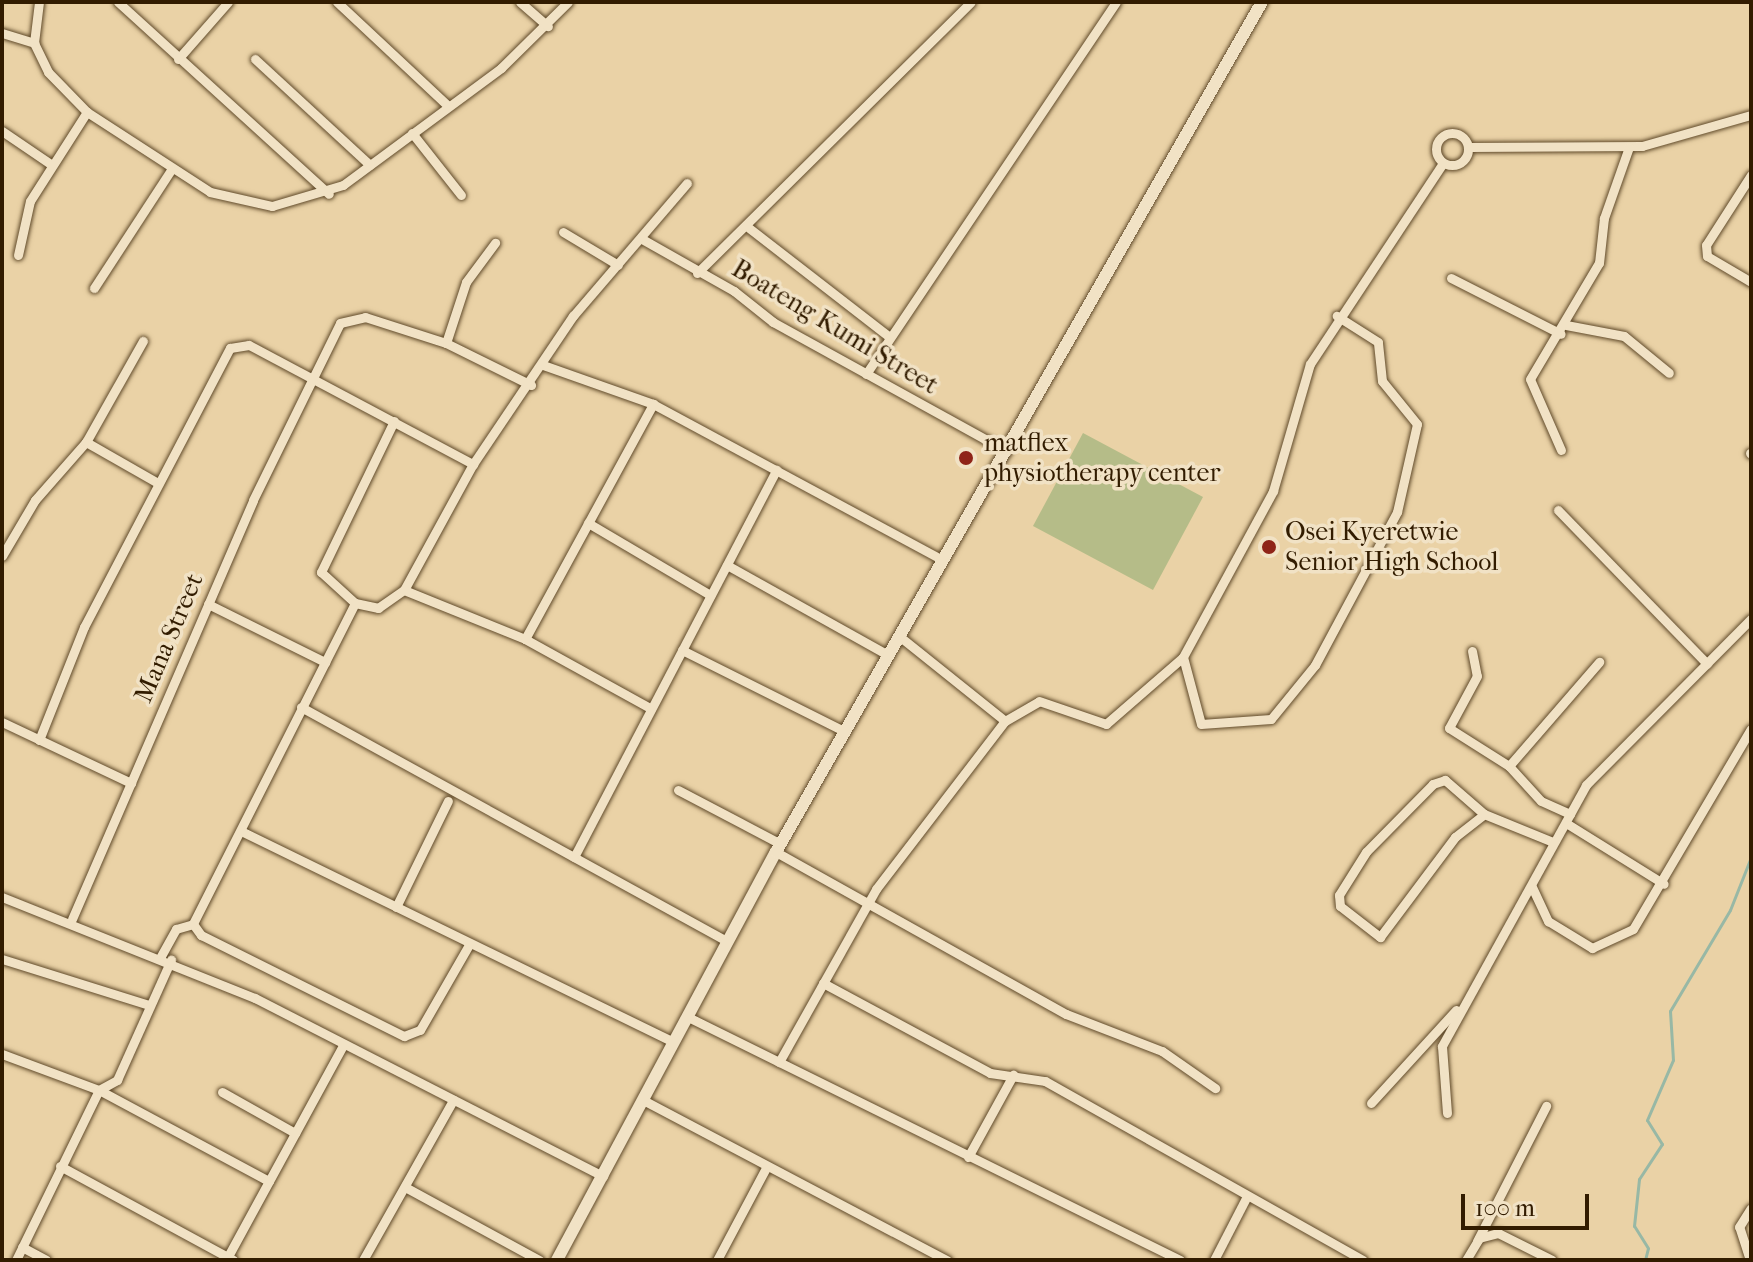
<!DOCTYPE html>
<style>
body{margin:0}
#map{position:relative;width:1753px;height:1262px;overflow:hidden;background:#ead2a6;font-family:"IM FELL French Canon",serif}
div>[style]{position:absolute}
.green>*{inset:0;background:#b5bc88}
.stream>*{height:3px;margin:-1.5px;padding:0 1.5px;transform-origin:1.5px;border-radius:1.5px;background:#98b8a5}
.roads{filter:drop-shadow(0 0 2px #604a2a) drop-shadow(0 0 2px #604a2a)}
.minor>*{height:9px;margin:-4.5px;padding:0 4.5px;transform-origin:4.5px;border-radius:4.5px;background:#f1e2c5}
.minor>.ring{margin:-4.5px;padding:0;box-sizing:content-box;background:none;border:9px solid #f1e2c5;border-radius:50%}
.tertiary>*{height:12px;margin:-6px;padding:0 6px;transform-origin:6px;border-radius:6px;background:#f1e2c5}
.dots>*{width:22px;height:22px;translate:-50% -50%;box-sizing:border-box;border:4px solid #f1e2c5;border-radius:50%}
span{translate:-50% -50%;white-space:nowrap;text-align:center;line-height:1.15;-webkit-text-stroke:7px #f1e2c5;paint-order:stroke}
.street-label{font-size:26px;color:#321c00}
.poi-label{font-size:26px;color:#321c00}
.left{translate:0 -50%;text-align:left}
.frame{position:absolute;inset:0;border:4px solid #321c00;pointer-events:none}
.scale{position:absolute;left:1461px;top:1194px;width:128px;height:36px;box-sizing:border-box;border:4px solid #321c00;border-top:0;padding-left:10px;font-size:24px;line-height:28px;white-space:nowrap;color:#321c00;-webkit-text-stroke:6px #f1e2c5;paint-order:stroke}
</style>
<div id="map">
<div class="green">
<div style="clip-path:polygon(1083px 433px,1203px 497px,1153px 590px,1033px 526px)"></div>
</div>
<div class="stream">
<div style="left:1645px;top:1260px;width:12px;rotate:-76deg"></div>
<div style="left:1648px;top:1248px;width:26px;rotate:-122deg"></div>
<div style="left:1634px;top:1226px;width:47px;rotate:-83.9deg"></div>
<div style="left:1639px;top:1179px;width:42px;rotate:-56.7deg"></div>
<div style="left:1662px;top:1144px;width:28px;rotate:-122deg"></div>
<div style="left:1647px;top:1120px;width:65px;rotate:-66.6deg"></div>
<div style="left:1673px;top:1060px;width:49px;rotate:-93.5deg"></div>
<div style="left:1670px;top:1011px;width:117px;rotate:-59.3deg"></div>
<div style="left:1730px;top:910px;width:57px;rotate:-68.4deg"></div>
</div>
<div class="roads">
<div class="minor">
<div style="left:39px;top:2px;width:41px;rotate:97deg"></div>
<div style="left:34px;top:43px;width:32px;rotate:64deg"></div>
<div style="left:48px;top:72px;width:56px;rotate:45.7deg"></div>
<div style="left:87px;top:112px;width:147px;rotate:33deg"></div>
<div style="left:210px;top:192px;width:64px;rotate:12.7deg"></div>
<div style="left:272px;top:206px;width:74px;rotate:-16.5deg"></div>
<div style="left:343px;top:185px;width:197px;rotate:-36.5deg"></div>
<div style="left:501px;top:68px;width:94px;rotate:-44.6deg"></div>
<div style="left:118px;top:2px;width:285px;rotate:42.3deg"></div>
<div style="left:337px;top:2px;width:152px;rotate:43.1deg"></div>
<div style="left:520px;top:2px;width:37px;rotate:41deg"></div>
<div style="left:2px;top:33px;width:34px;rotate:17deg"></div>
<div style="left:178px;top:59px;width:76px;rotate:-48.7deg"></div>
<div style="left:255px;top:59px;width:156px;rotate:42.7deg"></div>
<div style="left:2px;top:131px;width:60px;rotate:34.2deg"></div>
<div class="ring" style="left:1436px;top:133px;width:23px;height:23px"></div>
<div style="left:412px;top:133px;width:79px;rotate:51.7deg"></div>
<div style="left:1468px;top:147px;width:174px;rotate:-0.3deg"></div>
<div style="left:1642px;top:146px;width:113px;rotate:-15.9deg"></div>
<div style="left:1751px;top:175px;width:83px;rotate:122.7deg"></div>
<div style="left:1706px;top:245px;width:11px;rotate:85deg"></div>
<div style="left:1707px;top:256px;width:51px;rotate:30.6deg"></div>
<div style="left:749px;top:228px;width:176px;rotate:37.8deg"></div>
<div style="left:563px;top:232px;width:64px;rotate:31deg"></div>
<div style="left:642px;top:239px;width:106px;rotate:29.5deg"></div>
<div style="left:734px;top:291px;width:50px;rotate:38.5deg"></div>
<div style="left:773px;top:322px;width:267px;rotate:28.9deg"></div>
<div style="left:18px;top:255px;width:55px;rotate:-77.5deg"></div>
<div style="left:30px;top:201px;width:106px;rotate:-57.4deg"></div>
<div style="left:697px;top:273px;width:385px;rotate:-44.7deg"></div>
<div style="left:1451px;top:278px;width:123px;rotate:27deg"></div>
<div style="left:94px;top:288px;width:141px;rotate:-56.9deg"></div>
<div style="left:1566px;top:325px;width:59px;rotate:10.7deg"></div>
<div style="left:1624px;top:336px;width:58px;rotate:39.4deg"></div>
<div style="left:446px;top:343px;width:64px;rotate:-71.8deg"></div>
<div style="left:466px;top:282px;width:49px;rotate:-53.4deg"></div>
<div style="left:543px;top:365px;width:117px;rotate:19.5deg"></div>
<div style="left:653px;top:404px;width:329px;rotate:28.3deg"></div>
<div style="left:866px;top:374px;width:448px;rotate:-56.1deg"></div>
<div style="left:394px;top:421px;width:168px;rotate:115.8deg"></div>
<div style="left:321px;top:572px;width:46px;rotate:42.4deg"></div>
<div style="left:355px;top:603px;width:24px;rotate:12deg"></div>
<div style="left:378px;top:608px;width:32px;rotate:-35deg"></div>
<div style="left:404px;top:590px;width:144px;rotate:-61.3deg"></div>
<div style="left:473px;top:464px;width:179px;rotate:-56deg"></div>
<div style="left:573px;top:316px;width:175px;rotate:-49.4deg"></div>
<div style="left:86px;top:442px;width:83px;rotate:29.7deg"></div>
<div style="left:1561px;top:450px;width:77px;rotate:-113.6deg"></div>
<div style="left:1530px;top:379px;width:135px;rotate:-59.3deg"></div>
<div style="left:1599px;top:263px;width:45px;rotate:-83.7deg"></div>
<div style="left:1604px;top:218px;width:75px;rotate:-70.6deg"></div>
<div style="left:1750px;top:453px;width:1px;rotate:45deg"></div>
<div style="left:1558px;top:510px;width:214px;rotate:45.9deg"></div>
<div style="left:588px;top:523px;width:142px;rotate:30.5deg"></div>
<div style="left:2px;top:556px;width:65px;rotate:-59.5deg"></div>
<div style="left:35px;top:500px;width:77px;rotate:-48.7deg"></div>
<div style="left:86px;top:442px;width:116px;rotate:-60.6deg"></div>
<div style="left:727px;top:565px;width:184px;rotate:29.2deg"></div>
<div style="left:404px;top:590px;width:131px;rotate:22deg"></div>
<div style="left:525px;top:639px;width:143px;rotate:28.9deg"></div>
<div style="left:355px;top:603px;width:360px;rotate:116.8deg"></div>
<div style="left:193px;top:924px;width:14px;rotate:54deg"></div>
<div style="left:201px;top:935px;width:227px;rotate:26.5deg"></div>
<div style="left:404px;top:1036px;width:17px;rotate:-21deg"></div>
<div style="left:420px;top:1030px;width:100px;rotate:-60.1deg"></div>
<div style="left:208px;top:604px;width:131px;rotate:26.4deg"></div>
<div style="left:899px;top:636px;width:136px;rotate:38.7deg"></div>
<div style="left:525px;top:639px;width:268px;rotate:-61.4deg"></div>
<div style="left:682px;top:650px;width:181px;rotate:26.6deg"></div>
<div style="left:1472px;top:651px;width:25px;rotate:79deg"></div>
<div style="left:1477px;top:676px;width:59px;rotate:118.3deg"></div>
<div style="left:1449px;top:728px;width:71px;rotate:32.3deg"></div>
<div style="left:1509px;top:766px;width:47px;rotate:47.6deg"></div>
<div style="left:1541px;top:801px;width:32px;rotate:24deg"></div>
<div style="left:1183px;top:657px;width:69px;rotate:75deg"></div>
<div style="left:1201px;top:724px;width:70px;rotate:-4.1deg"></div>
<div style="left:1271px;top:719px;width:70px;rotate:-50.8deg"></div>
<div style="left:1315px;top:665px;width:174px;rotate:-61.8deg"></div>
<div style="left:1397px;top:512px;width:90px;rotate:-77.2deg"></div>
<div style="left:1417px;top:424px;width:55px;rotate:-129.1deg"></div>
<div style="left:1382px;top:381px;width:39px;rotate:-96deg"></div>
<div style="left:1378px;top:342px;width:49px;rotate:-147.6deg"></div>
<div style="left:301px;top:707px;width:487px;rotate:28.8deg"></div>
<div style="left:2px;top:722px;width:143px;rotate:25.3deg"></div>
<div style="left:39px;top:740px;width:122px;rotate:-68.3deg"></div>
<div style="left:84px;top:627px;width:315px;rotate:-62.4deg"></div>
<div style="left:230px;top:348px;width:19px;rotate:-9deg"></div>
<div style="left:249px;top:345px;width:254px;rotate:28deg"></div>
<div style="left:1509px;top:766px;width:138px;rotate:-49.1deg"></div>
<div style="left:678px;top:790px;width:116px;rotate:27.7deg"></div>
<div style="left:1484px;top:814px;width:52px;rotate:-138.9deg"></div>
<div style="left:1445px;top:780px;width:13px;rotate:162deg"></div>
<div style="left:1433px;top:784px;width:95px;rotate:134.6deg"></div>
<div style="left:1366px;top:852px;width:51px;rotate:122.1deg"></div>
<div style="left:1339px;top:895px;width:11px;rotate:85deg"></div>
<div style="left:1340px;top:906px;width:51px;rotate:37.8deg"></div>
<div style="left:1380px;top:937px;width:125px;rotate:-53.1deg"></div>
<div style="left:1455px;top:837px;width:37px;rotate:-38deg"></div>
<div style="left:1484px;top:814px;width:74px;rotate:22.1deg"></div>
<div style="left:1566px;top:823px;width:115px;rotate:31.9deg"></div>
<div style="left:241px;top:831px;width:481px;rotate:26deg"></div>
<div style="left:776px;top:852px;width:332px;rotate:29.2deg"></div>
<div style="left:1066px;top:1014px;width:103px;rotate:21.1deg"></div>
<div style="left:1162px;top:1051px;width:65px;rotate:34.9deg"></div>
<div style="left:574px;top:857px;width:437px;rotate:-62.4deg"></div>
<div style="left:1532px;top:887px;width:38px;rotate:65deg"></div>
<div style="left:1548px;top:921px;width:52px;rotate:31.5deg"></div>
<div style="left:1592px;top:948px;width:45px;rotate:-24.9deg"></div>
<div style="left:1633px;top:929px;width:232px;rotate:-59.5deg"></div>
<div style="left:2px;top:897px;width:272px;rotate:21.8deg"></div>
<div style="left:255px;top:998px;width:391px;rotate:27.1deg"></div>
<div style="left:396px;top:907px;width:118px;rotate:-63.9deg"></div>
<div style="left:72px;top:919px;width:456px;rotate:-66.6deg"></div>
<div style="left:253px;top:500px;width:197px;rotate:-63.8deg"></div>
<div style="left:340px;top:323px;width:26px;rotate:-13deg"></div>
<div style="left:365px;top:317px;width:85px;rotate:17.8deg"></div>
<div style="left:446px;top:343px;width:95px;rotate:26.3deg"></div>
<div style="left:161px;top:956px;width:31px;rotate:-61deg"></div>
<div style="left:176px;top:929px;width:18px;rotate:-16deg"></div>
<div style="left:2px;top:959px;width:154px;rotate:17.4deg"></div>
<div style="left:823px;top:983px;width:190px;rotate:28.3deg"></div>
<div style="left:990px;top:1073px;width:56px;rotate:8.3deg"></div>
<div style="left:1045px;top:1081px;width:365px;rotate:29.4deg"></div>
<div style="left:686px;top:1016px;width:551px;rotate:26.29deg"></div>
<div style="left:2px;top:1054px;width:103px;rotate:20.4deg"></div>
<div style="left:99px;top:1090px;width:193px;rotate:28.2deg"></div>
<div style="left:779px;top:1062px;width:198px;rotate:-60.7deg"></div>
<div style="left:876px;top:889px;width:212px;rotate:-52.5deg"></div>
<div style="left:1005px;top:721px;width:39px;rotate:-30deg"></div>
<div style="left:1039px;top:701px;width:71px;rotate:18.9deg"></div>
<div style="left:1106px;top:724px;width:102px;rotate:-41deg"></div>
<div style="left:1183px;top:657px;width:189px;rotate:-61.5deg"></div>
<div style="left:1273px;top:491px;width:132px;rotate:-73.8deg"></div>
<div style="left:1310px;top:364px;width:241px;rotate:-56.5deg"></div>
<div style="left:222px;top:1092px;width:84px;rotate:29.3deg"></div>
<div style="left:643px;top:1100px;width:344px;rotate:27.8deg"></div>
<div style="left:1371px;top:1103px;width:126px;rotate:-47.6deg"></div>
<div style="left:1447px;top:1113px;width:67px;rotate:-94.3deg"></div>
<div style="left:1442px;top:1046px;width:298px;rotate:-61.1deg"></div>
<div style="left:1586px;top:785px;width:234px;rotate:-45.2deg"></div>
<div style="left:968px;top:1157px;width:94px;rotate:-61.2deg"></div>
<div style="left:60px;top:1166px;width:197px;rotate:28.5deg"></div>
<div style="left:405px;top:1187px;width:153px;rotate:28.6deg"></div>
<div style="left:1477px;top:1241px;width:152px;rotate:-62.9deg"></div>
<div style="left:22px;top:1247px;width:27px;rotate:28deg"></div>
<div style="left:16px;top:1260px;width:189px;rotate:-64deg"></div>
<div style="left:99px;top:1090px;width:21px;rotate:-29deg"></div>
<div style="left:117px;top:1080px;width:132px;rotate:-65.8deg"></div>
<div style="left:226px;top:1260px;width:245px;rotate:-61.4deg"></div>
<div style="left:363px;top:1260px;width:184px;rotate:-60.6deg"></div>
<div style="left:717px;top:1260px;width:106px;rotate:-62deg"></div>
<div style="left:1214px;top:1260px;width:72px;rotate:-62.7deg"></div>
<div style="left:1466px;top:1260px;width:26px;rotate:-59deg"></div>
<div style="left:1479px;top:1238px;width:20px;rotate:-15deg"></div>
<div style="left:1498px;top:1233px;width:60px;rotate:26.6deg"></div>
<div style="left:1750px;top:1260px;width:35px;rotate:-108deg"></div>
<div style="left:1739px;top:1227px;width:22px;rotate:-58deg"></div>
</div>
<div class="tertiary">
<div style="left:557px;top:1260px;width:463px;rotate:-61.8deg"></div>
<div style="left:776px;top:852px;width:979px;rotate:-60.24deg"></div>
</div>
</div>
<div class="dots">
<div style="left:966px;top:458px;background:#8f2418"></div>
<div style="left:1269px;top:547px;background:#8f2418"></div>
</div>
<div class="street-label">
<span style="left:835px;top:327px;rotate:31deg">Boateng Kumi Street</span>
<span style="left:169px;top:638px;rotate:-67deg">Mana Street</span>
</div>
<div class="poi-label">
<span class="left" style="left:984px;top:458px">matflex<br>physiotherapy center</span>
<span class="left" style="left:1285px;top:547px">Osei Kyeretwie<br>Senior High School</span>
</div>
<div class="frame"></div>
<div class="scale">100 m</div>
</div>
